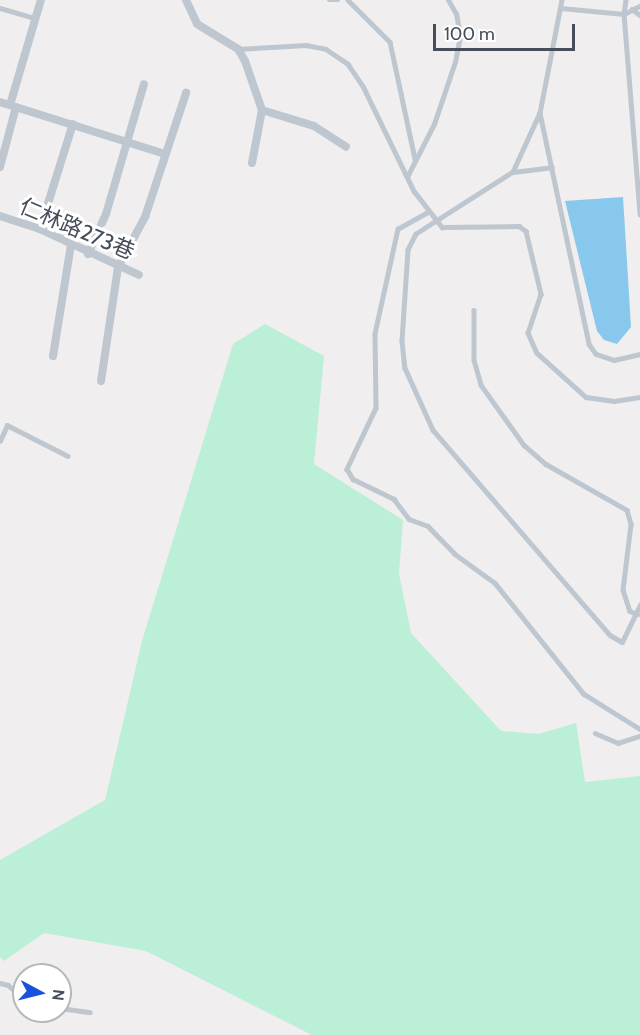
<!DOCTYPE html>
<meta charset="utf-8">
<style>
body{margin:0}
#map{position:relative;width:640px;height:1035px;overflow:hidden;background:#f0eeee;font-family:Cabin,"Noto Sans TC",sans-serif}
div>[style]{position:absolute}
.green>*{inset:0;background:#bbefd7}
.water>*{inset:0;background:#88c8ec}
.service>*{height:4.5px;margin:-2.25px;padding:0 2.25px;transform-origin:2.25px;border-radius:2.25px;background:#bec6d0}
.minor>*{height:8px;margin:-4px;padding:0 4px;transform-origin:4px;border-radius:4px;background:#bec6d0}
span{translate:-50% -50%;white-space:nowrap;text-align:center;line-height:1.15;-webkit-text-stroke:6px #fff;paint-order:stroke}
.street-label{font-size:22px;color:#464e5b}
.north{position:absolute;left:12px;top:963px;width:60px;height:60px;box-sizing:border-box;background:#fff;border:2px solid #b5b8bd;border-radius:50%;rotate:97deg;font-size:16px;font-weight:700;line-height:24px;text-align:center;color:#464e5b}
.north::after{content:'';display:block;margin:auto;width:21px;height:27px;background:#1851e0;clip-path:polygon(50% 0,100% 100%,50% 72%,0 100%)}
.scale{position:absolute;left:433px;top:24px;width:142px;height:27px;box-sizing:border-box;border:3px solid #464e5b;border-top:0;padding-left:8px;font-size:18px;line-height:21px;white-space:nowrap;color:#464e5b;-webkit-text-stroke:4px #fff;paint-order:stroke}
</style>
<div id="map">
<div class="green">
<div style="clip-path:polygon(265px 324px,324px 356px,314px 464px,403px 520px,399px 574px,411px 633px,501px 731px,539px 734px,576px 723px,585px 782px,640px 776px,640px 1035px,312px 1035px,146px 951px,44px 933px,4px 961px,0 957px,0 860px,105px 800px,142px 641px,233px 344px)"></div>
</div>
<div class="water">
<div style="clip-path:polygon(623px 197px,631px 327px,617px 344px,604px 340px,597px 331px,565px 201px)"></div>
</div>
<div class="service">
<div style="left:329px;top:0;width:9px"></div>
<div style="left:348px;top:0;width:59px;rotate:45deg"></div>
<div style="left:390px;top:42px;width:120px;rotate:77.9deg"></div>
<div style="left:562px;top:0;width:115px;rotate:101deg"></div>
<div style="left:540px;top:113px;width:236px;rotate:78deg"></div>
<div style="left:589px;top:344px;width:12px;rotate:55deg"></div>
<div style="left:596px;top:354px;width:19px;rotate:18deg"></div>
<div style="left:614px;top:360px;width:27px;rotate:-13deg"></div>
<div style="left:626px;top:0;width:14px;rotate:98deg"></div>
<div style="left:624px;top:14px;width:201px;rotate:85.4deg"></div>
<div style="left:0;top:8px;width:36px;rotate:16deg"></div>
<div style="left:561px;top:8px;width:63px;rotate:5.4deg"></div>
<div style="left:624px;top:14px;width:18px;rotate:-27deg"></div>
<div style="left:632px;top:9px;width:10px;rotate:37deg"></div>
<div style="left:238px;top:49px;width:68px;rotate:-3.4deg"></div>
<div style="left:306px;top:45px;width:20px;rotate:11deg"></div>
<div style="left:326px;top:49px;width:27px;rotate:34deg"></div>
<div style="left:348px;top:64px;width:27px;rotate:56deg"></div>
<div style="left:363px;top:86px;width:117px;rotate:64.1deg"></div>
<div style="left:414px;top:191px;width:46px;rotate:52.1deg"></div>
<div style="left:442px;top:227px;width:77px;rotate:-0.7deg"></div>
<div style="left:519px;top:226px;width:9px;rotate:36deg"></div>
<div style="left:526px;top:231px;width:65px;rotate:76.6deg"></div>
<div style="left:541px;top:294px;width:41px;rotate:108.4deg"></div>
<div style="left:528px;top:333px;width:22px;rotate:66deg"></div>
<div style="left:537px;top:353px;width:66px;rotate:41.9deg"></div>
<div style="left:586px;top:397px;width:28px;rotate:8deg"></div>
<div style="left:614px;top:401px;width:26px;rotate:-9deg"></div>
<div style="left:540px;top:113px;width:65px;rotate:114.6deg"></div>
<div style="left:513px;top:172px;width:115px;rotate:147.4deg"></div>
<div style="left:416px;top:234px;width:18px;rotate:117deg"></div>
<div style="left:408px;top:250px;width:91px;rotate:93.8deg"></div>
<div style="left:402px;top:341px;width:27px;rotate:84deg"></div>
<div style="left:405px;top:368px;width:68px;rotate:65.7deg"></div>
<div style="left:433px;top:430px;width:271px;rotate:49.2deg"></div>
<div style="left:610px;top:635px;width:14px;rotate:30deg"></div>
<div style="left:622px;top:642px;width:41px;rotate:-64.1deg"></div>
<div style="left:513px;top:172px;width:39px;rotate:-7deg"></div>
<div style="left:407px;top:177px;width:59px;rotate:-63deg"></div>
<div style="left:434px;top:124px;width:65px;rotate:-71.3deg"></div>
<div style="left:455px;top:62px;width:26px;rotate:-79deg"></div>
<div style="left:460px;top:36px;width:22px;rotate:-100deg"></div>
<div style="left:456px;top:14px;width:16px;rotate:-120deg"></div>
<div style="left:429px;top:212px;width:35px;rotate:151deg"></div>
<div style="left:398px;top:229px;width:107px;rotate:102.4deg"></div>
<div style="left:375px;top:334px;width:74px;rotate:89.2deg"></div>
<div style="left:376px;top:408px;width:68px;rotate:115.4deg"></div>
<div style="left:347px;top:469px;width:12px;rotate:59deg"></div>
<div style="left:353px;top:479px;width:46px;rotate:26deg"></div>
<div style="left:394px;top:499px;width:25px;rotate:53deg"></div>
<div style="left:409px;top:519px;width:20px;rotate:20deg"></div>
<div style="left:428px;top:526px;width:39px;rotate:46deg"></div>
<div style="left:455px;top:554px;width:49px;rotate:35.9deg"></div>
<div style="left:495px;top:583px;width:142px;rotate:51.3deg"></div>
<div style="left:584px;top:694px;width:66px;rotate:32deg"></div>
<div style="left:474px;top:310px;width:50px;rotate:90deg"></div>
<div style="left:474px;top:360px;width:26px;rotate:74deg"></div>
<div style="left:481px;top:385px;width:74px;rotate:54.4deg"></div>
<div style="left:524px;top:445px;width:29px;rotate:41deg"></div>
<div style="left:546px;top:464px;width:93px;rotate:29.6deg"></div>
<div style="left:627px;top:510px;width:15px;rotate:74deg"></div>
<div style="left:631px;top:524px;width:66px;rotate:96.9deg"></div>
<div style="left:623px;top:590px;width:22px;rotate:72deg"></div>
<div style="left:630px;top:611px;width:8px;rotate:23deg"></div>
<div style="left:0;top:441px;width:17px;rotate:-66deg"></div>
<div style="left:7px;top:425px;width:68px;rotate:26.9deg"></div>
<div style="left:595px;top:733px;width:25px;rotate:23deg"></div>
<div style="left:618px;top:743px;width:23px;rotate:-18deg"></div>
<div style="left:0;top:983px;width:8px;rotate:14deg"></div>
<div style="left:8px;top:985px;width:21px;rotate:41deg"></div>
<div style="left:60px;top:1008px;width:30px;rotate:8deg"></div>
</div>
<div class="minor">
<div style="left:186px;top:0;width:26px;rotate:65deg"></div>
<div style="left:197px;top:24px;width:48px;rotate:31.4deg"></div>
<div style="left:238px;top:49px;width:14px;rotate:60deg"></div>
<div style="left:245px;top:61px;width:52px;rotate:70.9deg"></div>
<div style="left:262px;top:110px;width:54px;rotate:100.7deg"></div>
<div style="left:0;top:102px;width:173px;rotate:17.5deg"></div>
<div style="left:10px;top:105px;width:109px;rotate:-73.6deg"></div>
<div style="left:262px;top:110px;width:54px;rotate:17.1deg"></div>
<div style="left:314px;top:126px;width:38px;rotate:33deg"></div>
<div style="left:0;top:167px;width:62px;rotate:-75.1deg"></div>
<div style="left:0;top:216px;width:42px;rotate:18deg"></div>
<div style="left:40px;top:229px;width:109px;rotate:24.9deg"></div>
<div style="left:40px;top:229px;width:110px;rotate:-72.6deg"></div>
<div style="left:88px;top:254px;width:44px;rotate:-65.8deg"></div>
<div style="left:106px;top:214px;width:135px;rotate:-73.7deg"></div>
<div style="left:53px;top:356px;width:112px;rotate:-80.8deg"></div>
<div style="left:101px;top:381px;width:115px;rotate:-81.5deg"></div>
<div style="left:118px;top:267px;width:57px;rotate:-61.6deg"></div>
<div style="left:145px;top:217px;width:131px;rotate:-71.7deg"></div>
</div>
<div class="street-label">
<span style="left:77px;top:229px;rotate:23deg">仁林路273巷</span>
</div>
<div class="north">N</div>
<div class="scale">100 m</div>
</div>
